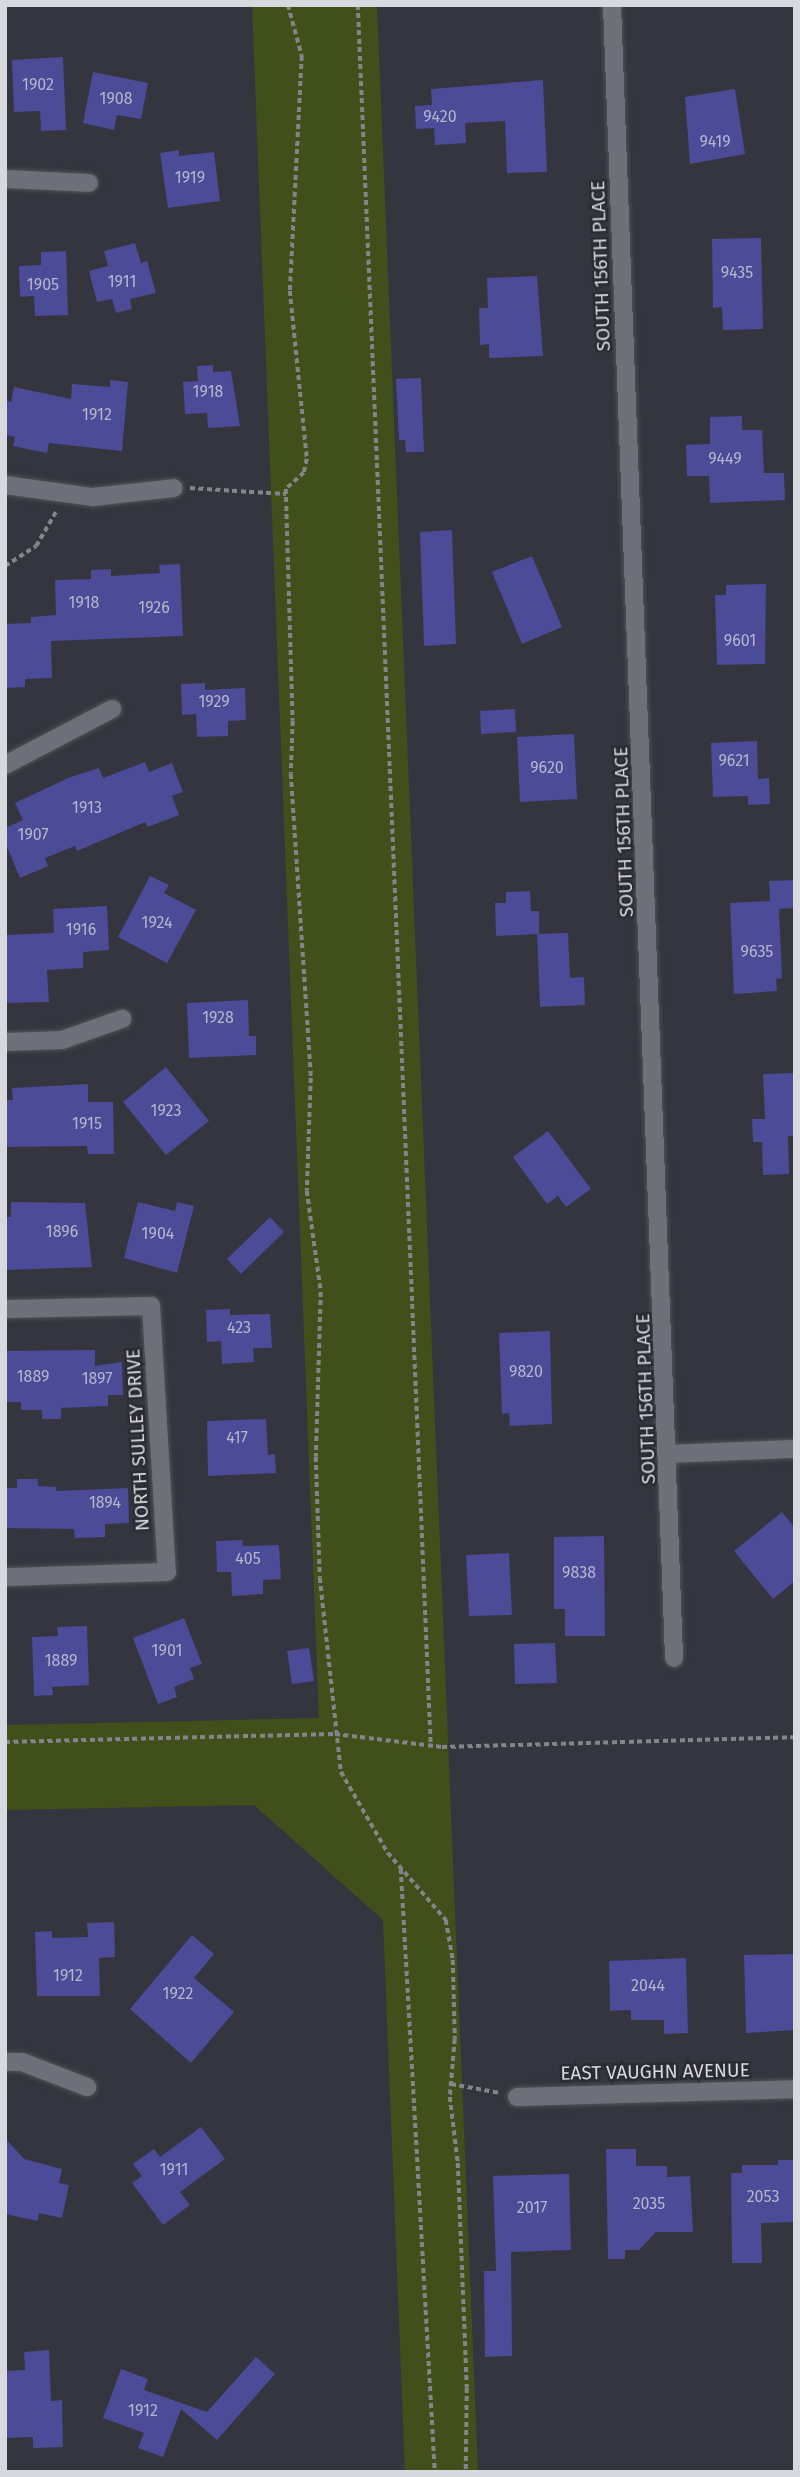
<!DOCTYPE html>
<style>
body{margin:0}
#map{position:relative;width:800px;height:2477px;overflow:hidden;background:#34353e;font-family:"Fira Sans",sans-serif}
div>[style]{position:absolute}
.green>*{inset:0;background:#41501b}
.building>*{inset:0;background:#4b4b98}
.path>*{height:3.5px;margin-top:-1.75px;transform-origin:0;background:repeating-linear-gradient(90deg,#84858c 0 5px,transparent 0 8.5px)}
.roads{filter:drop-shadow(0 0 2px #515159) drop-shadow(0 0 2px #515159)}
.street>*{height:18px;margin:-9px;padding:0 9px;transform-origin:9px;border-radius:9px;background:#6d6f79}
span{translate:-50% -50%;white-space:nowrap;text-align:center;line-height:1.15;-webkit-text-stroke:5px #2a2b34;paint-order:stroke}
.number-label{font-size:16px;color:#b5b6cc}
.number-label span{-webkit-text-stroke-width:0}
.street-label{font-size:19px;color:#d8d9de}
.frame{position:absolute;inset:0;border:7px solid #d8d9de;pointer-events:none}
</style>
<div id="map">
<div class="green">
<div style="clip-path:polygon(252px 5px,377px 5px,478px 2472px,405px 2472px,383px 1920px,254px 1805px,5px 1810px,5px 1725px,319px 1718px)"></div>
</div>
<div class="building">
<div style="clip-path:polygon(63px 57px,66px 130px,41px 131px,40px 111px,14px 112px,12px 60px)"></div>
<div style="clip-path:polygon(93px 72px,148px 83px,141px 119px,117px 115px,114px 130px,83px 123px)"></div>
<div style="clip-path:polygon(543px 80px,547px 172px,507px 173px,505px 121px,465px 123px,466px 143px,435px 145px,434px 128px,416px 129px,415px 106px,432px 105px,431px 89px)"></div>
<div style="clip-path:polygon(735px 89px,745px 154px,690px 164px,685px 97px)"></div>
<div style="clip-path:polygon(179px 150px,179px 156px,214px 152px,220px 201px,168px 208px,160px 153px)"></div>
<div style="clip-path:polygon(761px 238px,763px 329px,723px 330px,722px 307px,713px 308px,712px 239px)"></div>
<div style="clip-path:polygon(135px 243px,141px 263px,147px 261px,156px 293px,130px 299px,132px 309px,116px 313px,112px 299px,97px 302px,89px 271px,108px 266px,104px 251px)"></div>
<div style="clip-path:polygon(66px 251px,68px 315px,35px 316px,34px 296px,20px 297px,19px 266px,41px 265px,41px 252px)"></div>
<div style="clip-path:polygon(537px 276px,543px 356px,489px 358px,489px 344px,480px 345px,479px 308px,488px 308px,487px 278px)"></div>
<div style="clip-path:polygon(213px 365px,213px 372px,231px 371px,240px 426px,208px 428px,207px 413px,185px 414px,183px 382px,198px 381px,197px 366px)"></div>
<div style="clip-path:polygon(421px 378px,424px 452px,406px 452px,405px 440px,399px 440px,396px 379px)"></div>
<div style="clip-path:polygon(110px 380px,128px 382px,122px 451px,49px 443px,47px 453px,13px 446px,15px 437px,5px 435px,5px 400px,11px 402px,14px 387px,71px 399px,72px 384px,110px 387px)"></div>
<div style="clip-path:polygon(742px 416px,742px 430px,762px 430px,764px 473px,784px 473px,785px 500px,710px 503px,709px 476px,687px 476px,686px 445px,710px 444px,710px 417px)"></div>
<div style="clip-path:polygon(452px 530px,456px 644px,424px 646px,420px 532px)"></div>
<div style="clip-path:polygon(532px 556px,562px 627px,522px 644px,492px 572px)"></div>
<div style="clip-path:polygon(180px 564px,183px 636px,51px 641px,52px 678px,25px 679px,25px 687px,5px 688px,5px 624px,31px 623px,31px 617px,56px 615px,55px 580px,91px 579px,91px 570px,111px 569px,111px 576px,160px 573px,159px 565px)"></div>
<div style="clip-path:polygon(766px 584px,765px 664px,717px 665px,715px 595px,726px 595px,726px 585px)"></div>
<div style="clip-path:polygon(205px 683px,205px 690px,245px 688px,246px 720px,228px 721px,228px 736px,197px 737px,196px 714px,182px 715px,181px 684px)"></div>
<div style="clip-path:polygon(515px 709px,516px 732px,481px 734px,480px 711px)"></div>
<div style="clip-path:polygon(574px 734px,577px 799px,520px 802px,517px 737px)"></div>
<div style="clip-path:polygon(757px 741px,758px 779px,769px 778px,770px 804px,748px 805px,748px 796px,713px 797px,711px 743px)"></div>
<div style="clip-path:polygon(145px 762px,149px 772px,172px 763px,183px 792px,172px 796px,179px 815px,148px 827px,145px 822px,77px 851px,75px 846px,45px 858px,48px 866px,20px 878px,5px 842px,5px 828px,23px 820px,15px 803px,68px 778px,99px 768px,103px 778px)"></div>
<div style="clip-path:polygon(150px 876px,169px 885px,164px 893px,196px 910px,167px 963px,118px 937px)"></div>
<div style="clip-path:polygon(795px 880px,795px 908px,779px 909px,782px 978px,776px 979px,777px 991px,734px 994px,730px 903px,770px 901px,769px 881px)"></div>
<div style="clip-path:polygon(530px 891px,531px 911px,539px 911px,539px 934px,496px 936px,495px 903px,506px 903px,506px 892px)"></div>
<div style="clip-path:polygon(107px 906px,109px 950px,83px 952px,83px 968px,47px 970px,49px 1002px,5px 1003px,5px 935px,54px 933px,53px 909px)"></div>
<div style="clip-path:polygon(568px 933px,570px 978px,584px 977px,585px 1005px,540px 1007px,537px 934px)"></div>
<div style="clip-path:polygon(248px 1000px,249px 1036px,256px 1036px,256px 1055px,189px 1058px,187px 1003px)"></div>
<div style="clip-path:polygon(166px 1067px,209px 1121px,166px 1155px,123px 1102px)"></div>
<div style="clip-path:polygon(795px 1073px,795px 1136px,788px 1136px,789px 1174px,763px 1175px,762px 1142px,753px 1142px,752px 1119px,765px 1119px,763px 1074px)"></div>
<div style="clip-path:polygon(88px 1084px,88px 1102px,113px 1102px,114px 1154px,88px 1154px,87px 1146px,5px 1147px,5px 1100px,13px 1100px,12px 1088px)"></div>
<div style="clip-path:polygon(548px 1131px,591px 1189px,566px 1207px,558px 1196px,547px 1204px,513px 1157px)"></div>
<div style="clip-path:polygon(11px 1202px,85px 1203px,92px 1267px,5px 1270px,5px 1217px,11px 1217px)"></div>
<div style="clip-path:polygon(138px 1202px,175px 1211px,177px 1202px,194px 1206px,177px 1273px,124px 1258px)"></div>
<div style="clip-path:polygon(270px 1217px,284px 1232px,241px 1274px,227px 1259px)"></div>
<div style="clip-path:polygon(230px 1309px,230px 1315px,270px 1314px,272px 1348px,253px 1348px,254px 1362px,222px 1364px,221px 1341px,207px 1342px,206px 1310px)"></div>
<div style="clip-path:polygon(550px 1331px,552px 1424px,510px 1426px,509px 1413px,502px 1414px,499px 1333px)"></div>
<div style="clip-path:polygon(95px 1350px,95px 1366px,122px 1362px,123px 1395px,108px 1395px,108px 1406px,61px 1408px,61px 1419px,42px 1419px,42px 1410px,21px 1410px,21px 1402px,6px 1402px,5px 1351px)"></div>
<div style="clip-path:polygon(266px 1419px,268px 1455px,275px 1454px,276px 1473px,208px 1476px,207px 1421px)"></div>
<div style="clip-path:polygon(17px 1479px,38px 1479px,38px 1486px,56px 1487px,56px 1491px,128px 1488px,129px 1523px,105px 1524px,105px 1537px,75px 1538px,74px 1529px,5px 1528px,5px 1488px,17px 1488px)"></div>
<div style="clip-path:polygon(782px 1512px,795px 1528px,795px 1581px,773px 1599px,734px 1551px)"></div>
<div style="clip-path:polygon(604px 1536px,605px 1636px,565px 1636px,565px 1609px,554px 1609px,554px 1537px)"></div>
<div style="clip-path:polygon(242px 1540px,243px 1546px,279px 1545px,281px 1579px,263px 1580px,263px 1594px,232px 1596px,231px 1572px,217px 1572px,216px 1541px)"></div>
<div style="clip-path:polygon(509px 1553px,512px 1615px,469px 1616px,466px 1555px)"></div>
<div style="clip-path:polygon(184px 1618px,202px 1664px,190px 1668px,194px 1679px,174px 1687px,177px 1697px,158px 1704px,133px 1638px)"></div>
<div style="clip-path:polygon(87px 1626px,89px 1685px,52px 1687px,53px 1695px,34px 1696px,32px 1637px,58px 1636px,57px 1627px)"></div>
<div style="clip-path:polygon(555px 1643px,557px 1683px,515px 1684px,514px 1644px)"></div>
<div style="clip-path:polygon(309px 1648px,314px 1681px,292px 1684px,287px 1651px)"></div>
<div style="clip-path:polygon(114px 1922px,115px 1957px,99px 1958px,100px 1996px,37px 1996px,35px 1932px,52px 1931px,52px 1938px,88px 1937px,87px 1923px)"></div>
<div style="clip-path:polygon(192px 1935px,214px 1954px,194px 1978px,234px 2012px,191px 2063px,130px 2009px)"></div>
<div style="clip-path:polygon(795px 1954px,795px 2030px,746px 2033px,744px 1955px)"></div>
<div style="clip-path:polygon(686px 1958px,688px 2033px,664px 2034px,664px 2020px,631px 2020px,631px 2010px,610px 2011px,609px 1961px)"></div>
<div style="clip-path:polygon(201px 2127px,225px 2159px,180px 2192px,190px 2205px,163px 2225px,132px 2183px,142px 2176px,133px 2164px,154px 2149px,160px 2157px)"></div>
<div style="clip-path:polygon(5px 2138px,24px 2159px,62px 2169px,59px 2183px,69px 2185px,62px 2218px,39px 2213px,38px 2221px,5px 2214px)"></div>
<div style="clip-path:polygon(606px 2149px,636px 2149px,636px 2166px,667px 2166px,667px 2177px,690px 2176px,693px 2232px,656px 2232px,639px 2250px,625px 2250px,625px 2259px,608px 2259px)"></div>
<div style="clip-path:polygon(778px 2160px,795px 2160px,795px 2222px,761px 2223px,762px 2263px,732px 2263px,731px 2173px,742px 2173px,742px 2165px,778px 2165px)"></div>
<div style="clip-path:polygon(569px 2174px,571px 2250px,511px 2252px,512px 2356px,485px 2357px,484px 2271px,496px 2271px,493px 2176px)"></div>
<div style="clip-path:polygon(49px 2350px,51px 2401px,62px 2400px,63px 2447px,33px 2448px,33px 2437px,5px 2438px,5px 2371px,25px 2370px,24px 2352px)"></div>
<div style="clip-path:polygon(256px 2357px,275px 2374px,217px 2440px,181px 2409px,163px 2457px,138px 2448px,144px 2433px,103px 2418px,121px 2369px,148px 2379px,144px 2390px,207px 2412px)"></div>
</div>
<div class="path">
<div style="left:288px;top:5px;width:53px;rotate:74.6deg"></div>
<div style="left:302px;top:56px;width:235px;rotate:92.9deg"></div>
<div style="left:290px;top:291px;width:169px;rotate:84.2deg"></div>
<div style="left:307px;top:459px;width:14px;rotate:102deg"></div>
<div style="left:304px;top:473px;width:24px;rotate:138deg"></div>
<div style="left:286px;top:489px;width:232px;rotate:88.3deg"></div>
<div style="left:293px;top:721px;width:53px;rotate:92.2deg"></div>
<div style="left:291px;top:774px;width:305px;rotate:86.2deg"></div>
<div style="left:311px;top:1078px;width:113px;rotate:92deg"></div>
<div style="left:307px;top:1191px;width:102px;rotate:82.1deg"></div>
<div style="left:321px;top:1292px;width:165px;rotate:91.7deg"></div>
<div style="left:316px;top:1457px;width:121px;rotate:88.1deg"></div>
<div style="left:320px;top:1578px;width:195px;rotate:83.8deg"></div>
<div style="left:341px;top:1772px;width:94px;rotate:59.9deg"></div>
<div style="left:388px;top:1853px;width:89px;rotate:49.1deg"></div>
<div style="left:446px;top:1920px;width:41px;rotate:80.1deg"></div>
<div style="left:453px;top:1960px;width:79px;rotate:88.5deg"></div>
<div style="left:455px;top:2039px;width:58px;rotate:94.9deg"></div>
<div style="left:450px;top:2097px;width:66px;rotate:83.1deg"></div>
<div style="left:458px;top:2163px;width:225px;rotate:87.7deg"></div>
<div style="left:467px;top:2388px;width:84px;rotate:90.7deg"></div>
<div style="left:358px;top:5px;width:1743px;rotate:87.6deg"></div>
<div style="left:190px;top:488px;width:96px;rotate:3.6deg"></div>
<div style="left:5px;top:566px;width:37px;rotate:-33deg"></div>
<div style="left:36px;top:546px;width:42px;rotate:-59.7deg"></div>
<div style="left:5px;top:1742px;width:330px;rotate:-1.4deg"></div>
<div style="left:335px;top:1734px;width:108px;rotate:6.9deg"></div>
<div style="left:442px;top:1747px;width:353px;rotate:-1.6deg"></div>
<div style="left:401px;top:1869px;width:604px;rotate:86.77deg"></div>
<div style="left:451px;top:2084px;width:50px;rotate:10.4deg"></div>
</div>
<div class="roads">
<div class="street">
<div style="left:612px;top:5px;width:1654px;rotate:87.85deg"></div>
<div style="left:5px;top:179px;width:84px;rotate:2.7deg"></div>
<div style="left:5px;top:485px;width:89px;rotate:7.8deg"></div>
<div style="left:93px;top:497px;width:81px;rotate:-6.3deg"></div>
<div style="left:5px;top:765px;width:121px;rotate:-27.6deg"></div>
<div style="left:5px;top:1042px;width:57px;rotate:-2deg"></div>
<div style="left:62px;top:1040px;width:64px;rotate:-19.3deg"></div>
<div style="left:5px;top:1309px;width:146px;rotate:-1.2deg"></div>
<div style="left:151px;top:1306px;width:266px;rotate:86.6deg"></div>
<div style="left:167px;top:1572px;width:162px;rotate:178.2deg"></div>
<div style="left:669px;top:1454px;width:126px;rotate:-2.3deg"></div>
<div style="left:5px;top:2062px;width:17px"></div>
<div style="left:22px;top:2062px;width:70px;rotate:21deg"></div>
<div style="left:517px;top:2097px;width:278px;rotate:-1.6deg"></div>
</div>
</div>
<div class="number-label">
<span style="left:38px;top:85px">1902</span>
<span style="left:116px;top:99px">1908</span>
<span style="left:440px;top:117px">9420</span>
<span style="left:715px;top:142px">9419</span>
<span style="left:190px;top:178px">1919</span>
<span style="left:737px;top:273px">9435</span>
<span style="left:122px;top:282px">1911</span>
<span style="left:43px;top:285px">1905</span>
<span style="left:208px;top:392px">1918</span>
<span style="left:97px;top:415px">1912</span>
<span style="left:725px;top:459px">9449</span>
<span style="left:84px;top:603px">1918</span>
<span style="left:154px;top:608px">1926</span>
<span style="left:740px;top:641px">9601</span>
<span style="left:214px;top:702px">1929</span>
<span style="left:734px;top:761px">9621</span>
<span style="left:547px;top:768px">9620</span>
<span style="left:87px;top:808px">1913</span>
<span style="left:33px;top:835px">1907</span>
<span style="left:157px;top:923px">1924</span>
<span style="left:81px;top:930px">1916</span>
<span style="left:757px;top:952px">9635</span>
<span style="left:218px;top:1018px">1928</span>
<span style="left:166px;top:1111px">1923</span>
<span style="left:87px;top:1124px">1915</span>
<span style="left:62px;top:1232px">1896</span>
<span style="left:158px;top:1234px">1904</span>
<span style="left:239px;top:1328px">423</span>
<span style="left:526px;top:1372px">9820</span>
<span style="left:33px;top:1377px">1889</span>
<span style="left:97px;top:1379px">1897</span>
<span style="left:237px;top:1438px">417</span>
<span style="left:105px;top:1503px">1894</span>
<span style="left:248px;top:1559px">405</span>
<span style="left:579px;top:1573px">9838</span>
<span style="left:167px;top:1651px">1901</span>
<span style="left:61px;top:1661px">1889</span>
<span style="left:68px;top:1976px">1912</span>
<span style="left:648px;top:1986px">2044</span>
<span style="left:178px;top:1994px">1922</span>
<span style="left:174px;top:2170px">1911</span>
<span style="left:763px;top:2197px">2053</span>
<span style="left:649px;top:2204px">2035</span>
<span style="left:532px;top:2208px">2017</span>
<span style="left:143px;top:2411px">1912</span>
</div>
<div class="street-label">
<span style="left:601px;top:266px;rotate:-92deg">SOUTH 156TH PLACE</span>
<span style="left:624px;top:832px;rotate:-92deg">SOUTH 156TH PLACE</span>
<span style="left:646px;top:1399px;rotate:-92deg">SOUTH 156TH PLACE</span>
<span style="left:138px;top:1440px;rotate:-93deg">NORTH SULLEY DRIVE</span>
<span style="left:655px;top:2072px;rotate:-1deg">EAST VAUGHN AVENUE</span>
</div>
<div class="frame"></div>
</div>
